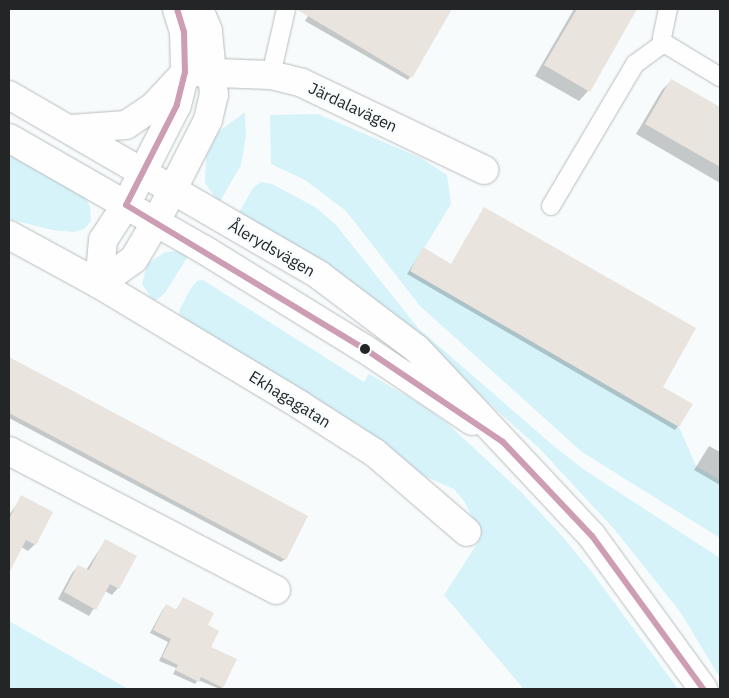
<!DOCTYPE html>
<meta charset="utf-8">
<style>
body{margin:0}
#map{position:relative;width:729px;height:698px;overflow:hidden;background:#f7fbfc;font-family:"IBM Plex Sans",sans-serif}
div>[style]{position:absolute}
.green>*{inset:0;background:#d6f3fa}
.shadow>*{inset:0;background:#0003}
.building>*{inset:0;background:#eae4de}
.roads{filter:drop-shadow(0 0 1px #b9bcbd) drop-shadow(0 0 1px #b9bcbd)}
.service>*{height:18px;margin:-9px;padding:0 9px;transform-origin:9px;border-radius:9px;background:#fefeff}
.minor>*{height:28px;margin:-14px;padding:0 14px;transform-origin:14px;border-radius:14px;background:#fefeff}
.tertiary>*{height:28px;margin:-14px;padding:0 14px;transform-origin:14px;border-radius:14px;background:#fefeff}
.secondary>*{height:28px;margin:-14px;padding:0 14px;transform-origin:14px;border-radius:14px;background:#fefeff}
.bus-1>*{height:6px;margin:-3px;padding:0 3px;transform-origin:3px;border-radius:3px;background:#cc9db3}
.dots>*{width:14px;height:14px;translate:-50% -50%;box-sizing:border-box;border:2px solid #f6fcfd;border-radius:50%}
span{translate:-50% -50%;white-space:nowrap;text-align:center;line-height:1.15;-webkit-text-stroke:4px #f6fcfd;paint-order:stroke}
.street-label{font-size:16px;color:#242526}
.frame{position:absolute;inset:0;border:10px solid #242526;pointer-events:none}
</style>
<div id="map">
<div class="green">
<div style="clip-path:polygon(245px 112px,246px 136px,241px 165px,219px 203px,205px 183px,206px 156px,218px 132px)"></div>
<div style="clip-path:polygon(318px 114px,421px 158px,447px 175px,451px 204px,410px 271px,679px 427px,696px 466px,720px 480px,720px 538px,582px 452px,420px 306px,346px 211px,305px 180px,271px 164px,270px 115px)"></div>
<div style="clip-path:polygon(9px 152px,80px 191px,90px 206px,91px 221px,84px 229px,74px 232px,52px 230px,9px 219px)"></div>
<div style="clip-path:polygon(261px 182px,272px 184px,315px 207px,336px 225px,419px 329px,555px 447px,583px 469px,720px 558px,720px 678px,681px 613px,615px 530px,539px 448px,411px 334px,237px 216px,253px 188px)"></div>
<div style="clip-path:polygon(177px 251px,188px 256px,165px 293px,154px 302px,142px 284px,147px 264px,165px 252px)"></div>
<div style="clip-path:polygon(203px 280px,364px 382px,369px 374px,419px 403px,448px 424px,522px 493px,562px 536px,594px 575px,678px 689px,521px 689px,522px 687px,444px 595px,482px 536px,464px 501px,454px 489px,424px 476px,363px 428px,181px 318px,179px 311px,191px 288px,197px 281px)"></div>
<div style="clip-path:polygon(9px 621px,128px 689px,9px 689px)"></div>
</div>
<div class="shadow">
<div style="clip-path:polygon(312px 9px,450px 9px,408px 80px,305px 21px)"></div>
<div style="clip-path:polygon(574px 9px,636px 9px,588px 91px,579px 101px,535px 76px)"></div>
<div style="clip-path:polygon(672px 80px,720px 108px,720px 183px,636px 134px,662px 90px)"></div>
<div style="clip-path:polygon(484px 208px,662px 388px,678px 426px,675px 430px,407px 274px,423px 249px,451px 265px)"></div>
<div style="clip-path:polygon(9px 359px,307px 517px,285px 559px,281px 562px,9px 418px)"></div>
<div style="clip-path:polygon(709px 446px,720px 452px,720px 485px,694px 470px)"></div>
<div style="clip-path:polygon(22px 497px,35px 544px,28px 551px,21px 547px,9px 568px,9px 515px)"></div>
<div style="clip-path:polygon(105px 541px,118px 588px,112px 595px,105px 591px,89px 616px,58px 599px,72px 573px,78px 566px,86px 570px)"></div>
<div style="clip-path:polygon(183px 599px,206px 626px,222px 687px,220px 689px,198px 680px,195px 684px,173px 674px,176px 668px,159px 661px,168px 642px,150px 633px,163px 609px,166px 606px,176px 610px)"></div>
</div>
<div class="building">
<div style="clip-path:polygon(296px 9px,452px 9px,412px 78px)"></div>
<div style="clip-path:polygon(577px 9px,637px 9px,590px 92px,544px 65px)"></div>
<div style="clip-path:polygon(671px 79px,720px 107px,720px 167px,645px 124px)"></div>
<div style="clip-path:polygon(484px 207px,696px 328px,663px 387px,693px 404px,679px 427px,410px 271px,423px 247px,451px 264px)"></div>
<div style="clip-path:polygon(9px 357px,308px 516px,286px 560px,9px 413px)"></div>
<div style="clip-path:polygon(21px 495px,53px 512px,36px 545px,26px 540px,9px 573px,9px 519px)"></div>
<div style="clip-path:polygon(105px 539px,137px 556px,119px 589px,110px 584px,96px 610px,64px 592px,78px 565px,89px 570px)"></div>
<div style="clip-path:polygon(183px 597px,214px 613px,208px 625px,219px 631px,211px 647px,237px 659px,223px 688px,201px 677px,199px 682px,175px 670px,178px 665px,162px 657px,171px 639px,153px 630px,166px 604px,177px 610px)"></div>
</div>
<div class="roads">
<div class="service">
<div style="left:668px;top:9px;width:30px;rotate:102deg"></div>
<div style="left:662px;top:38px;width:5px;rotate:68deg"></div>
<div style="left:664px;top:43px;width:66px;rotate:31.3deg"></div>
<div style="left:271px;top:75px;width:68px;rotate:-77.2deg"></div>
<div style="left:551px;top:206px;width:165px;rotate:-59.4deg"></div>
<div style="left:635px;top:64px;width:36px;rotate:-36deg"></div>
</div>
<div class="minor">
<div style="left:189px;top:72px;width:82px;rotate:2.1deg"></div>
<div style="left:271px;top:75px;width:32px;rotate:14deg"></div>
<div style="left:302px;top:83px;width:202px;rotate:25.5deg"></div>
<div style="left:9px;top:235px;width:102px;rotate:28.6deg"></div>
<div style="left:99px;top:284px;width:235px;rotate:31deg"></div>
<div style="left:300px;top:405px;width:89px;rotate:32.6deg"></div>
<div style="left:375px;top:453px;width:121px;rotate:40.7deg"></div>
<div style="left:99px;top:284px;width:43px;rotate:-35.5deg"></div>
<div style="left:134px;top:259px;width:43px;rotate:-59.3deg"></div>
<div style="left:99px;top:284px;width:44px;rotate:-84.8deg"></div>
<div style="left:103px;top:240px;width:42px;rotate:-56.7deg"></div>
<div style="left:9px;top:451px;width:301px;rotate:27.5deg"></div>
</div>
<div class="tertiary">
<div style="left:71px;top:129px;width:55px;rotate:-4.2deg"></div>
<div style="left:126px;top:125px;width:34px;rotate:-34deg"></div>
<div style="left:154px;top:106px;width:40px;rotate:-47deg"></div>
<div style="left:126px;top:205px;width:112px;rotate:-63deg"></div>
<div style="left:177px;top:105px;width:34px;rotate:-76deg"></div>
<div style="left:185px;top:72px;width:40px;rotate:-91.4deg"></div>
<div style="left:184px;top:32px;width:24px;rotate:-107deg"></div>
<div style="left:156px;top:222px;width:114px;rotate:-63deg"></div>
<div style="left:208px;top:120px;width:26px;rotate:-77deg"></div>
<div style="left:214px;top:95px;width:64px;rotate:-95.4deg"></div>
<div style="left:208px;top:31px;width:24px;rotate:-112deg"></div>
</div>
<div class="secondary">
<div style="left:9px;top:95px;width:358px;rotate:30.1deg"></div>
<div style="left:319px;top:275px;width:123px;rotate:37.1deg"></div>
<div style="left:417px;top:349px;width:256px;rotate:46.9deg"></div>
<div style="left:592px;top:536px;width:189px;rotate:54deg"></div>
<div style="left:9px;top:138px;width:224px;rotate:29.8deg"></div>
<div style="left:203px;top:249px;width:190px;rotate:31.7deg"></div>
<div style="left:365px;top:349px;width:129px;rotate:33.9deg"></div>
</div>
</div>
<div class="bus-1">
<div style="left:177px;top:9px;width:24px;rotate:73deg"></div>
<div style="left:184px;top:32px;width:40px;rotate:88.6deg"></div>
<div style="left:185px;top:72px;width:34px;rotate:104deg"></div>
<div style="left:177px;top:105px;width:112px;rotate:117deg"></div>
<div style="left:126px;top:205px;width:279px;rotate:31.1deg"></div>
<div style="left:365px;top:349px;width:166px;rotate:34deg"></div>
<div style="left:503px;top:442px;width:129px;rotate:46.6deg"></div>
<div style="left:592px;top:536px;width:189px;rotate:54deg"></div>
</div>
<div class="dots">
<div style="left:365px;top:349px;background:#242526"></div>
</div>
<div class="street-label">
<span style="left:353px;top:107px;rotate:25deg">Järdalavägen</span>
<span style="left:272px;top:248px;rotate:30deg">Ålerydsvägen</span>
<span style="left:290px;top:399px;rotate:32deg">Ekhagagatan</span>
</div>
<div class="frame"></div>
</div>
